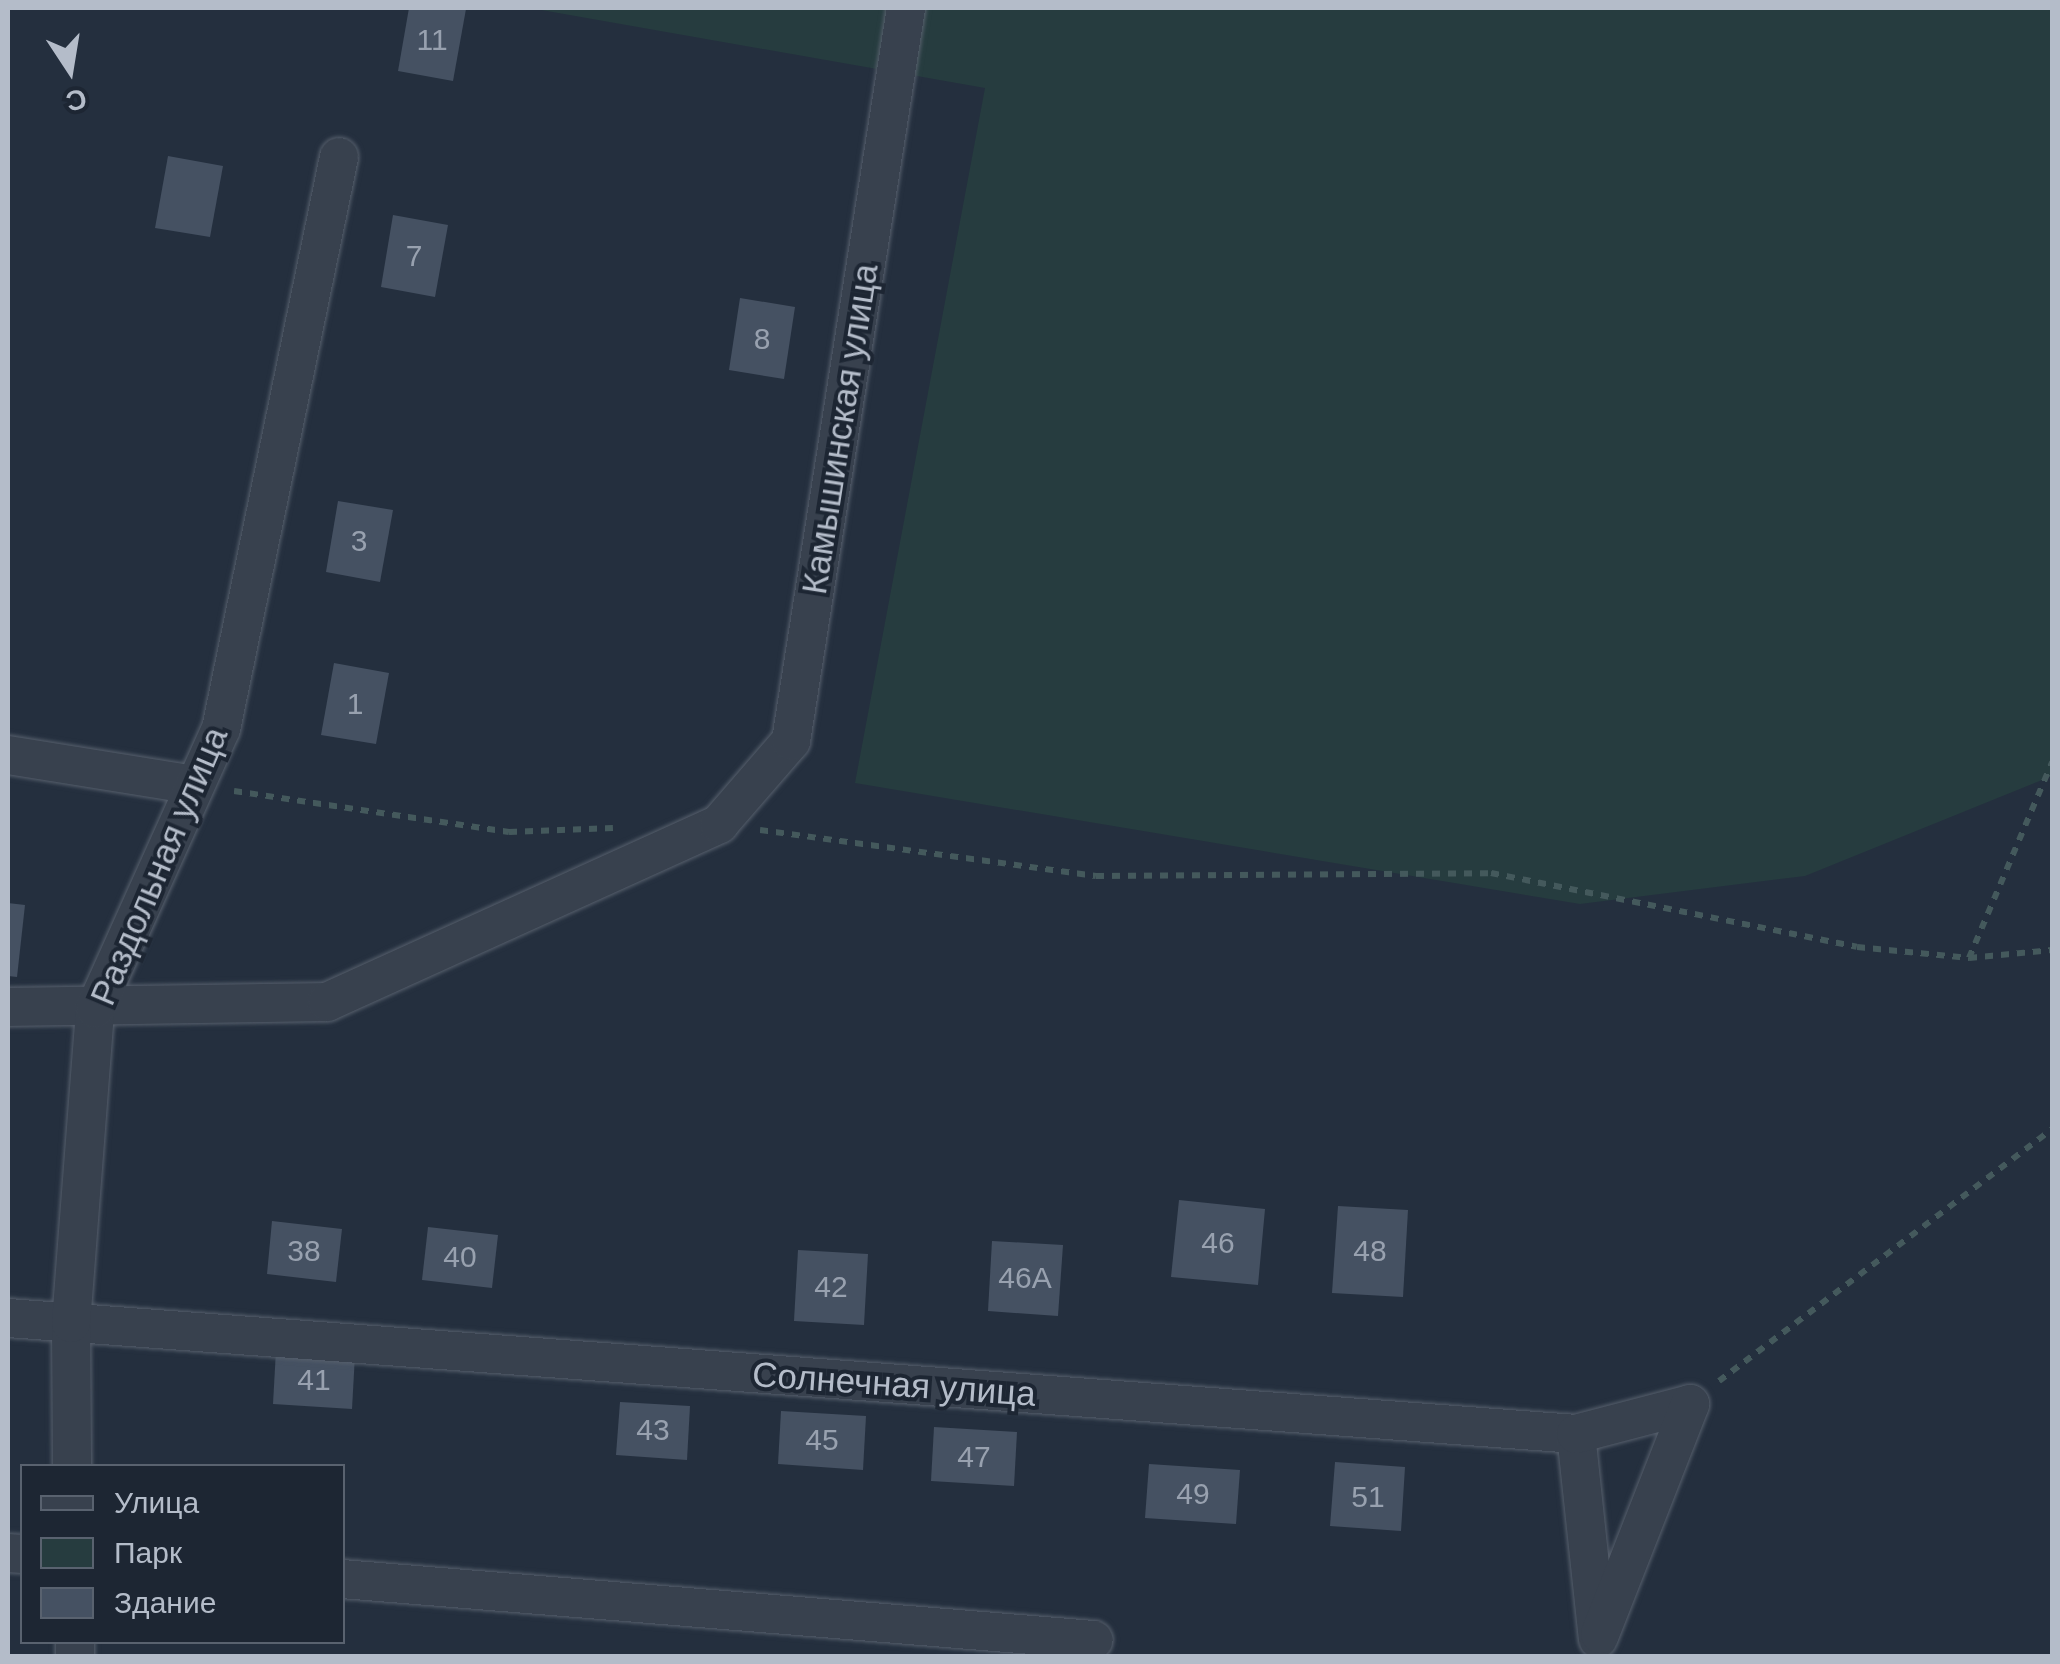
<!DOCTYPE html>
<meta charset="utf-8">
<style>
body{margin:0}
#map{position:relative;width:2060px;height:1664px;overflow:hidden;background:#242f3e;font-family:Arial,sans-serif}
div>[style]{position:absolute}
.green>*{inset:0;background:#263c3f}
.building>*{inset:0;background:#455162}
.path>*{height:6px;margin-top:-3px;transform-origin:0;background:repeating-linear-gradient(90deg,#44595c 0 8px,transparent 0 16px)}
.roads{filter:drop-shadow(0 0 2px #565f6c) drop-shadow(0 0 2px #565f6c)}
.street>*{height:38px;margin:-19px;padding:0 19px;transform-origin:19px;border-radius:19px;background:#38414e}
span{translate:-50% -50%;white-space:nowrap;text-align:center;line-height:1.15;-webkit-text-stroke:8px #1d2633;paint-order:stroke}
.number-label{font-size:30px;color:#98a1af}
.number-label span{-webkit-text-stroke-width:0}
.street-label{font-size:35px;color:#b4bcc9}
.frame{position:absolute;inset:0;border:10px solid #b4bcc9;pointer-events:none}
.legend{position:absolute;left:20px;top:1464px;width:325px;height:180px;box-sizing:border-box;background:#1d2633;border:2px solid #59626f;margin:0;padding:12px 18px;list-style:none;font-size:30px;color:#b4bcc9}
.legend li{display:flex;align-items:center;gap:20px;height:50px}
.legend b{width:50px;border:2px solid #59626f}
.north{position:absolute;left:20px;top:20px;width:100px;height:100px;-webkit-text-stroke:8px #1d2633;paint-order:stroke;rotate:168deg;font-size:28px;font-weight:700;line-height:40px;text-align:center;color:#b4bcc9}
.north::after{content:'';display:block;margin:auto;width:35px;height:45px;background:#b4bcc9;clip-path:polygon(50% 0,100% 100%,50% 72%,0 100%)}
</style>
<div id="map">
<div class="green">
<div style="clip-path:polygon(530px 8px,2052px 8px,2052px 776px,1805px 876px,1580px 904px,855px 783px,985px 88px)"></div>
</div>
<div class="building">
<div style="clip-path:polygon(409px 8px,466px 9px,453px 81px,398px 71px)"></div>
<div style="clip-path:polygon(168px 156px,223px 166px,210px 237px,155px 228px)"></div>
<div style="clip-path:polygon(393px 215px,448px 225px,435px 297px,381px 287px)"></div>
<div style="clip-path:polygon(740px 298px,795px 307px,784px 379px,729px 370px)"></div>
<div style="clip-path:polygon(338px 501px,393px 510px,380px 582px,326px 572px)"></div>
<div style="clip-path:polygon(334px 663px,389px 673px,376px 744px,321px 735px)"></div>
<div style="clip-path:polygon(8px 903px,25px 905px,17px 977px,8px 976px)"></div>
<div style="clip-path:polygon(1179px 1200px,1265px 1209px,1258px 1285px,1171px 1277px)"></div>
<div style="clip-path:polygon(1338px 1206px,1408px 1210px,1403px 1297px,1332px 1293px)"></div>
<div style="clip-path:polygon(272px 1221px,342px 1229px,336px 1282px,267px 1274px)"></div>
<div style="clip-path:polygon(428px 1227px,498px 1235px,492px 1288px,422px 1280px)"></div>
<div style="clip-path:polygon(992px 1241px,1063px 1245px,1058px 1316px,988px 1311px)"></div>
<div style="clip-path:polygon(798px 1250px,868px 1254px,864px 1325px,794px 1321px)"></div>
<div style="clip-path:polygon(276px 1350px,355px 1355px,352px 1409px,273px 1404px)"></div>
<div style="clip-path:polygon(620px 1402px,690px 1406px,687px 1460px,616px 1455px)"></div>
<div style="clip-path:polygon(781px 1411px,866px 1416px,863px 1470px,778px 1464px)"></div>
<div style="clip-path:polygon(934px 1427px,1017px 1432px,1014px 1486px,931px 1481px)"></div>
<div style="clip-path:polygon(1335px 1462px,1405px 1467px,1401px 1531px,1330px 1526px)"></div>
<div style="clip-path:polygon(1149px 1464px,1240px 1470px,1236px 1524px,1145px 1518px)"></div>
</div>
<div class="path">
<div style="left:234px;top:791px;width:278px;rotate:8.5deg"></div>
<div style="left:509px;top:832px;width:104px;rotate:-2.2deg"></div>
<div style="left:760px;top:830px;width:339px;rotate:7.8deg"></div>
<div style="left:1096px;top:876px;width:395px;rotate:-0.4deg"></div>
<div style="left:1491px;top:873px;width:373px;rotate:11.4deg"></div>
<div style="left:1857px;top:947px;width:113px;rotate:5.6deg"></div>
<div style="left:1969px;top:958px;width:83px;rotate:-5.5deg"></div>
<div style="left:1969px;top:958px;width:213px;rotate:-67deg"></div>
<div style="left:1719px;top:1381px;width:418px;rotate:-37.1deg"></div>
</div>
<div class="roads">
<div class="street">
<div style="left:8px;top:755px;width:189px;rotate:9.1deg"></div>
<div style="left:8px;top:1007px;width:319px;rotate:-0.9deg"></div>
<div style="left:327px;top:1002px;width:431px;rotate:-24.4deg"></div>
<div style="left:719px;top:824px;width:110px;rotate:-49.1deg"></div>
<div style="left:791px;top:741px;width:742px;rotate:-81.08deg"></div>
<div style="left:8px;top:1318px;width:1572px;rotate:4.23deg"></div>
<div style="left:1576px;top:1434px;width:206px;rotate:83.9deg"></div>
<div style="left:1576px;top:1434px;width:118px;rotate:-14.7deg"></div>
<div style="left:72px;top:1466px;width:143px;rotate:-90.4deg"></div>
<div style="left:71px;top:1323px;width:315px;rotate:-85.6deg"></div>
<div style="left:95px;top:1009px;width:307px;rotate:-65.8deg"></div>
<div style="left:221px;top:729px;width:584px;rotate:-78.34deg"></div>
<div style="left:8px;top:1553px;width:14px;rotate:4deg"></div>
<div style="left:342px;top:1579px;width:754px;rotate:4.64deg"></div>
<div style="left:1600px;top:1634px;width:247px;rotate:-68.6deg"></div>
<div style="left:75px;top:1642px;width:14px;rotate:90deg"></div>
</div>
</div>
<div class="number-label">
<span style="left:432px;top:40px">11</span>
<span style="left:414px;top:256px">7</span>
<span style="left:762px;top:339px">8</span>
<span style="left:359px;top:541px">3</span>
<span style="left:355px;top:704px">1</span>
<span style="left:1218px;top:1243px">46</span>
<span style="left:304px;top:1251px">38</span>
<span style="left:1370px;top:1251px">48</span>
<span style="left:460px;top:1257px">40</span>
<span style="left:1025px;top:1278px">46А</span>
<span style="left:831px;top:1287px">42</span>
<span style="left:314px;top:1380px">41</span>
<span style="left:653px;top:1430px">43</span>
<span style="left:822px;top:1440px">45</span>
<span style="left:974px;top:1457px">47</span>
<span style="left:1193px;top:1494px">49</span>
<span style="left:1368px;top:1497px">51</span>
</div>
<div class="street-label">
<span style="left:840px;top:429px;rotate:-81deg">Камышинская улица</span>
<span style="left:159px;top:866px;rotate:-67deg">Раздольная улица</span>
<span style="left:894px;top:1384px;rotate:4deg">Солнечная улица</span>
</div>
<div class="frame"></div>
<ul class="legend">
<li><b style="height:12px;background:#38414e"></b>Улица</li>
<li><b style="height:28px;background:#263c3f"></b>Парк</li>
<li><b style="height:28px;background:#455162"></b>Здание</li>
</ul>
<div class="north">С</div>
</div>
